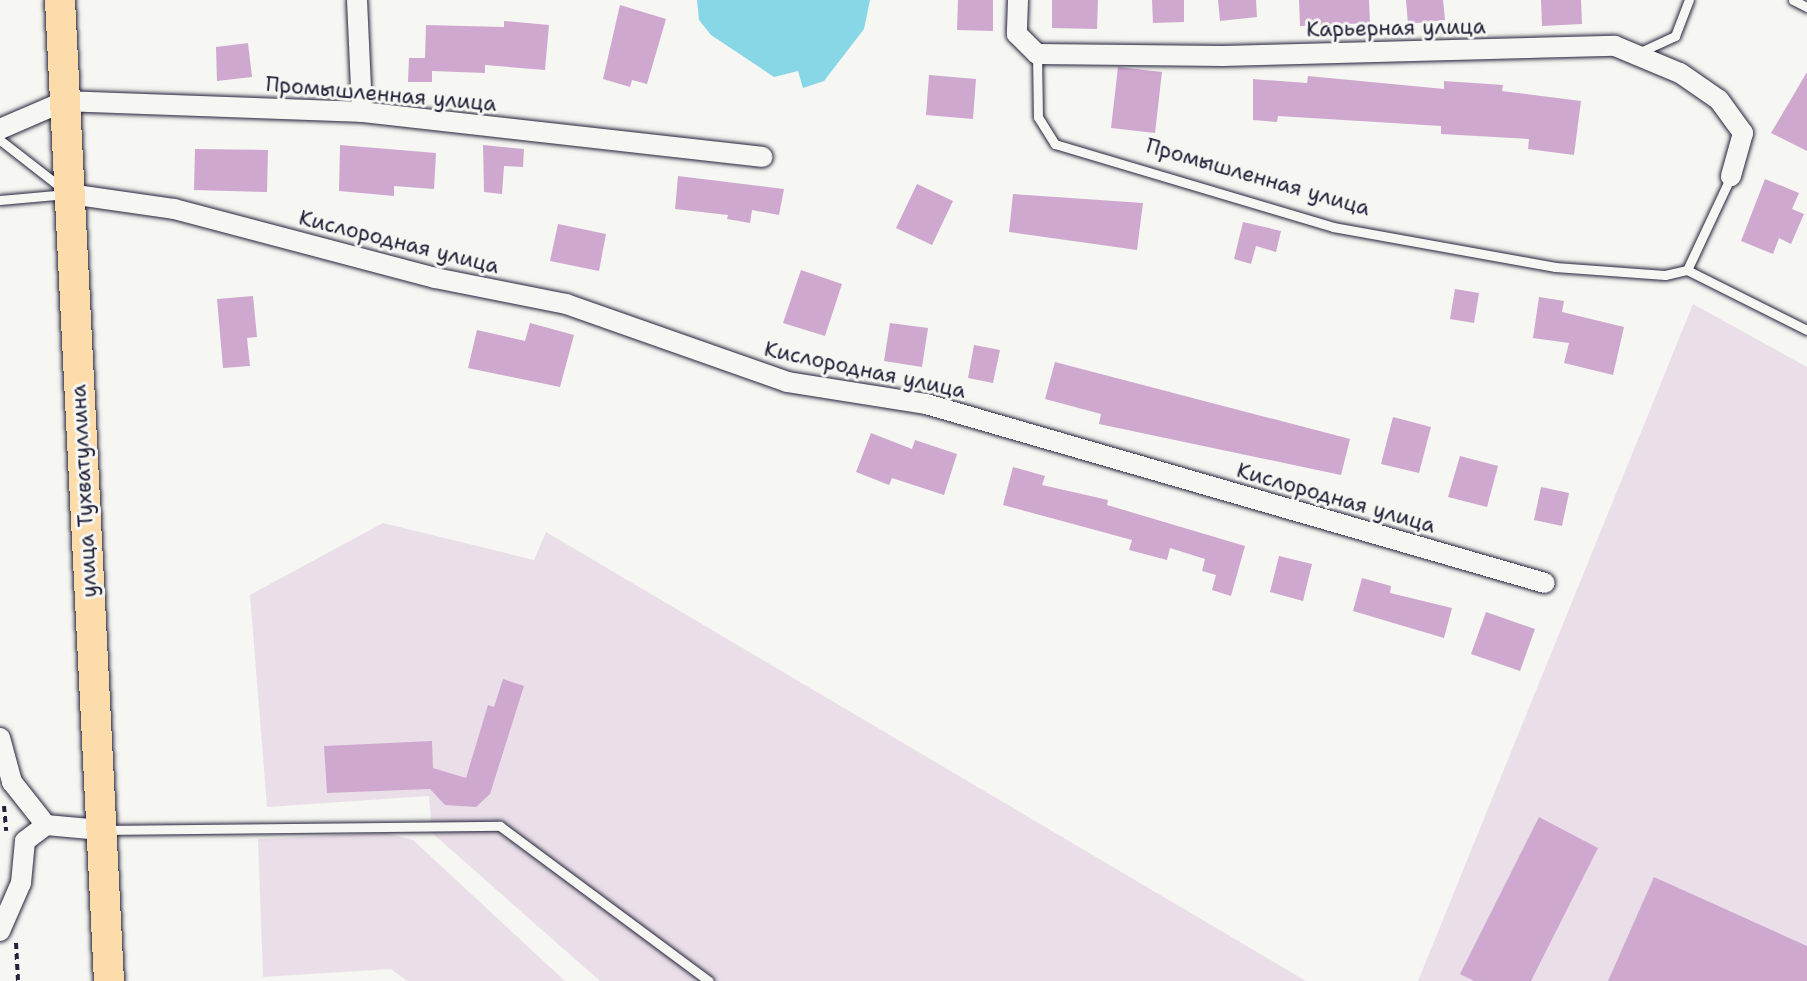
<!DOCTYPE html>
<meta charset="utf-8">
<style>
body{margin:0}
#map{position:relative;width:1807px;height:981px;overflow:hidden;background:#f6f6f2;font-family:"Shantell Sans",sans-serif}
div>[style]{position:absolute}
.built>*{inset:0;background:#eadfe8}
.water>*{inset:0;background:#88d7e6}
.building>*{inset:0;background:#cfa8d0}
.path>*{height:4px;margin-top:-2px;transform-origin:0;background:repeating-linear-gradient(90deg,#22223b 0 6px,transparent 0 10.5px)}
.roads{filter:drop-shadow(0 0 2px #22223b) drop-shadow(0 0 2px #22223b)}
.lane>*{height:9px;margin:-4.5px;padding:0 4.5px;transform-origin:4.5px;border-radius:4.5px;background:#f6f6f2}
.street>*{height:20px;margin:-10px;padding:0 10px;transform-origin:10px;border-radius:10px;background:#f6f6f2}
.primary>*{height:30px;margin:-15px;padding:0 15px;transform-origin:15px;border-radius:15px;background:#fddcac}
span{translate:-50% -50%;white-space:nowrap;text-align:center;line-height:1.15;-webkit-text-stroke:6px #f6f6f2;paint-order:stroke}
.street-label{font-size:21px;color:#22223b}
</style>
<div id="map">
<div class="built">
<div style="clip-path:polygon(1693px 304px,1807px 367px,1807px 981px,1418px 981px)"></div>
<div style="clip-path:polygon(383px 523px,534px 560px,546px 532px,1306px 981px,600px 981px,432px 833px,429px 796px,267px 807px,250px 595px)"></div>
<div style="clip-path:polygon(387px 833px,413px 840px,565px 981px,407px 981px,391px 969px,263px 977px,258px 839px)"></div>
</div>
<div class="water">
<div style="clip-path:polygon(697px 0,870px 0,864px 29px,824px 81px,803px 88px,798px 71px,774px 77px,711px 35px,699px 20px)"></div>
</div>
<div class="building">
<div style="clip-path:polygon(958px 0,993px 0,993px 31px,957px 30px)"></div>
<div style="clip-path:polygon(1052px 0,1098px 0,1097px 29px,1052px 28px)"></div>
<div style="clip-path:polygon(1152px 0,1184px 0,1184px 22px,1153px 23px)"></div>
<div style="clip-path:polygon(1218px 0,1256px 0,1257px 17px,1220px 21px)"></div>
<div style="clip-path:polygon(1299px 0,1369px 0,1370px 23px,1300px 26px)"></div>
<div style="clip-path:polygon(1406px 0,1443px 0,1445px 20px,1408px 24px)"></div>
<div style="clip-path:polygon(1541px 0,1581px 0,1582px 24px,1542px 26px)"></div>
<div style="clip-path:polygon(620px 5px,666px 19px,647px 84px,632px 80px,630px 87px,603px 79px)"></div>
<div style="clip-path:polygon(504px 21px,549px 25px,545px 70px,485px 65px,485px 73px,432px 71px,432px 82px,408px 82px,409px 58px,425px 58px,426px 25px,504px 27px)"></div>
<div style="clip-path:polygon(248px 43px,252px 77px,217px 81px,216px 47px)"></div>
<div style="clip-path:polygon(1118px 67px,1162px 72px,1155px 133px,1111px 128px)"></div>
<div style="clip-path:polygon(1807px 72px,1807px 151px,1771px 133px)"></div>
<div style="clip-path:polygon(929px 75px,976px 79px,973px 119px,926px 115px)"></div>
<div style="clip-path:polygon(1308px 76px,1444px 89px,1444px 81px,1503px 85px,1502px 91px,1581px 101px,1574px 155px,1528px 149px,1529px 139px,1441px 134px,1441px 126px,1278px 116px,1277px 122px,1253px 120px,1253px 79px,1307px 83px)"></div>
<div style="clip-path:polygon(340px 145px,436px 153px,434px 189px,394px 186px,394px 196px,339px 191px)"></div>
<div style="clip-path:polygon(483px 145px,524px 149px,523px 167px,504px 166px,502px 194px,484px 192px)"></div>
<div style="clip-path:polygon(195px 149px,268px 150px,267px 192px,194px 190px)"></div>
<div style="clip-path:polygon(678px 176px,784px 189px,779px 215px,752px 210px,750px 223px,727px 219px,728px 215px,675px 209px)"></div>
<div style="clip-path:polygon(1765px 179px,1799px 193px,1792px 209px,1804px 214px,1791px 244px,1779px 238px,1773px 254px,1741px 241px)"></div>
<div style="clip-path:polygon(917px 184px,953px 201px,932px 245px,896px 228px)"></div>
<div style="clip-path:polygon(1013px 194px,1143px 203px,1137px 250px,1009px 232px)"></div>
<div style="clip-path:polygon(1243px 222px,1281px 231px,1276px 252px,1256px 246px,1251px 264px,1234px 259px)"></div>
<div style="clip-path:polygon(558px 224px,606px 234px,599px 271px,550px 261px)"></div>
<div style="clip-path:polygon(801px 270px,842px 284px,825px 336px,783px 323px)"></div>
<div style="clip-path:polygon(1455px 289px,1479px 293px,1474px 323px,1450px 319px)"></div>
<div style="clip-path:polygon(253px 296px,257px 337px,247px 338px,250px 366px,223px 368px,217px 299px)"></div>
<div style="clip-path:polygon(1539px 297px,1564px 301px,1562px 312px,1624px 327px,1613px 375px,1564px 363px,1569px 343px,1533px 338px)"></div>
<div style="clip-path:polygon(530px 323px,574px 335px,560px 387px,468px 368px,477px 330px,525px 341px)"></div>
<div style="clip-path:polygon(890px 323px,928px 328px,922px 367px,884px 361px)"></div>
<div style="clip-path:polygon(974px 345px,1000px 350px,993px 383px,968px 378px)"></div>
<div style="clip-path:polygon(1055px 362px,1350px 439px,1341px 475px,1099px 424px,1101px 414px,1045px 399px)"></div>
<div style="clip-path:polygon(1393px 417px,1431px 427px,1419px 473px,1381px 464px)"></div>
<div style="clip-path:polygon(871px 433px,912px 449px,915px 440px,957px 454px,944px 495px,892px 478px,889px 485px,856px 472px)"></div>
<div style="clip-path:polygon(1460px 456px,1498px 466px,1487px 507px,1448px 497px)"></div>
<div style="clip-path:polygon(1013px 467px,1045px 476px,1042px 485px,1108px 500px,1107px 505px,1245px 546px,1231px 596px,1212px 590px,1216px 575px,1202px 571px,1205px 559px,1170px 548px,1167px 560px,1129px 550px,1132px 540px,1003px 505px)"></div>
<div style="clip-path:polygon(1541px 487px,1569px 493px,1562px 526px,1534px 520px)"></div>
<div style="clip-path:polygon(1279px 556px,1312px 564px,1303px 601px,1270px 592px)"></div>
<div style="clip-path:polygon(1362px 578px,1391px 586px,1390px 593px,1452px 608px,1444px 638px,1353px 611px)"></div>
<div style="clip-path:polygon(1486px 612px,1535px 629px,1520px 671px,1471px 654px)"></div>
<div style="clip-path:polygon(503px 679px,524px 686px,490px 794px,476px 807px,445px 805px,430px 789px,327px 793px,324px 746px,432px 741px,433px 768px,466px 778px,488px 705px,494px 707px)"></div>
<div style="clip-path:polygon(1539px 817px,1598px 848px,1531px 981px,1474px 981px,1460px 974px)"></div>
<div style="clip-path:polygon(1654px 877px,1807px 946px,1807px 981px,1608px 981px)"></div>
</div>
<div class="path">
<div style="left:4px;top:806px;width:25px;rotate:85deg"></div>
<div style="left:16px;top:943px;width:38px;rotate:87deg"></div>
</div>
<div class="roads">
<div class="lane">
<div style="left:1793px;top:0;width:16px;rotate:27deg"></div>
<div style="left:1638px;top:53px;width:41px;rotate:-24.7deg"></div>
<div style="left:1675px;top:36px;width:39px;rotate:-69deg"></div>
<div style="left:1037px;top:54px;width:63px;rotate:89.1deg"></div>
<div style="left:1038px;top:117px;width:32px;rotate:58deg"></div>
<div style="left:1055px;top:144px;width:290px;rotate:16.6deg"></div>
<div style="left:1333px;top:227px;width:226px;rotate:10.2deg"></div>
<div style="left:1555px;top:267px;width:110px;rotate:4.2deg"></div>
<div style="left:1665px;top:275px;width:23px;rotate:-13deg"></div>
<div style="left:0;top:140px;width:80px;rotate:37.9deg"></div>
<div style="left:0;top:200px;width:67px;rotate:-5.1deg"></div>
<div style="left:1687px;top:270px;width:134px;rotate:26.6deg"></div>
<div style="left:1687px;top:270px;width:104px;rotate:-64.9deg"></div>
<div style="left:106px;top:830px;width:394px;rotate:-0.6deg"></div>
<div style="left:500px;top:826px;width:260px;rotate:36.6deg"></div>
</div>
<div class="street">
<div style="left:357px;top:0;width:112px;rotate:87.4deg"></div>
<div style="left:1018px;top:0;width:34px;rotate:92deg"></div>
<div style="left:1017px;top:34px;width:28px;rotate:45deg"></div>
<div style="left:1037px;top:54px;width:186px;rotate:0.6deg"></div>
<div style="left:1223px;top:56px;width:392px;rotate:-1.5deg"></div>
<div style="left:1615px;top:46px;width:70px;rotate:22.6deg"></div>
<div style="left:1680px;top:73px;width:47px;rotate:34.7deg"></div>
<div style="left:1719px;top:100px;width:41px;rotate:54deg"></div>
<div style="left:1743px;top:133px;width:45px;rotate:105.6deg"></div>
<div style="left:0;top:129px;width:71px;rotate:-23.3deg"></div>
<div style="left:65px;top:101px;width:297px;rotate:2.1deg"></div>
<div style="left:362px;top:112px;width:403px;rotate:6.4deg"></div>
<div style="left:70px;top:194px;width:105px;rotate:8.2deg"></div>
<div style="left:174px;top:209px;width:270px;rotate:14.8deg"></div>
<div style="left:435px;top:278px;width:134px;rotate:11.2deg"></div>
<div style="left:566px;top:304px;width:234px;rotate:19.4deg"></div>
<div style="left:787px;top:382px;width:141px;rotate:9deg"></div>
<div style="left:926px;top:404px;width:644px;rotate:16.13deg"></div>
<div style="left:0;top:738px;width:46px;rotate:74.7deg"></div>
<div style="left:12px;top:782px;width:55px;rotate:51.7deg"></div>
<div style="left:46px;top:825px;width:55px;rotate:5.2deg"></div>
<div style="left:0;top:931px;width:52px;rotate:-66.4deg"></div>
<div style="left:21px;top:883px;width:42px;rotate:-84.6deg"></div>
<div style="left:25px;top:841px;width:26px;rotate:-37deg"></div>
</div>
<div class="primary">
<div style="left:60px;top:0;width:982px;rotate:87.14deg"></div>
</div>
</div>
<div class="street-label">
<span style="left:1396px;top:28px;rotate:-1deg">Карьерная улица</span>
<span style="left:381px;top:94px;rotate:5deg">Промышленная улица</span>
<span style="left:1258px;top:177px;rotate:16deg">Промышленная улица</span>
<span style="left:399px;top:242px;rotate:14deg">Кислородная улица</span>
<span style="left:865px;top:370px;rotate:12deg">Кислородная улица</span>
<span style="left:84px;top:491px;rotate:-93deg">улица Тухватуллина</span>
<span style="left:1336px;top:498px;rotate:16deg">Кислородная улица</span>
</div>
</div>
